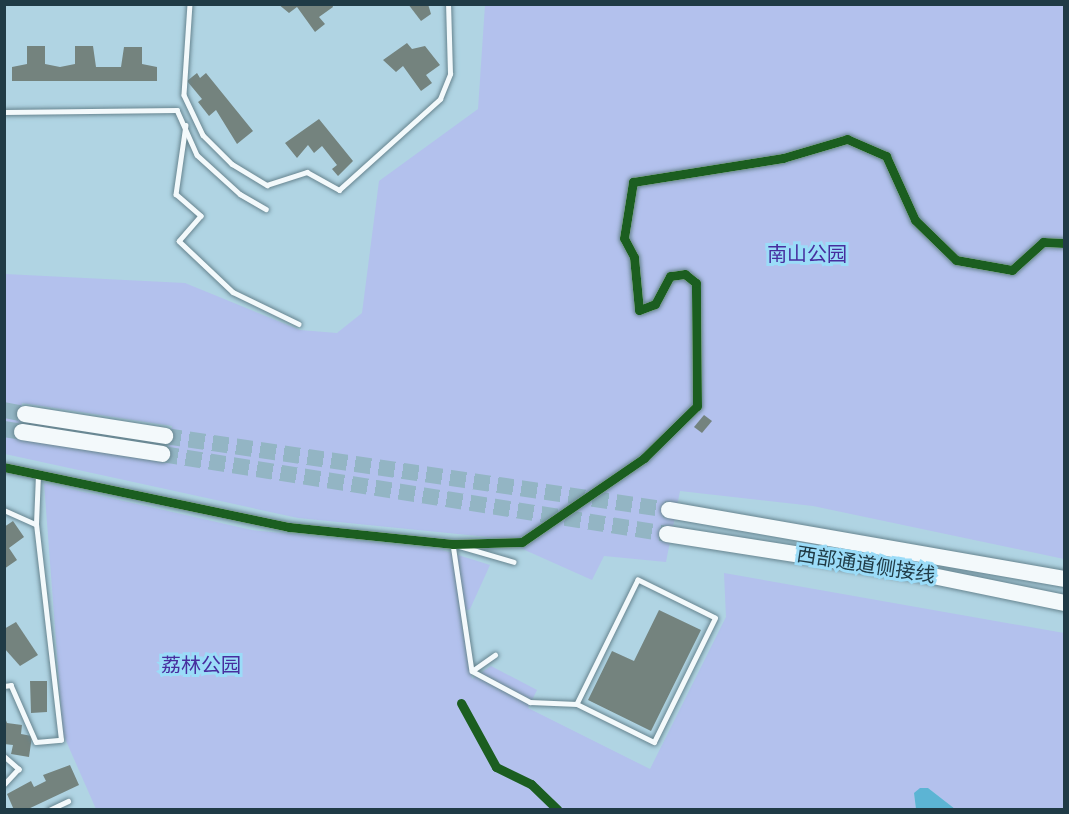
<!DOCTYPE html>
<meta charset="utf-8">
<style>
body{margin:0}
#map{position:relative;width:1069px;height:814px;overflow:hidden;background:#b0d4e3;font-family:"Nunito Sans","Noto Sans SC",sans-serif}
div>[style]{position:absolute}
.green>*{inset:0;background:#b3c1ed}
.water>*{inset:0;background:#5cb4d4}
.building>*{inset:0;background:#74837e}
.highway-tunnel>*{height:16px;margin-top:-8px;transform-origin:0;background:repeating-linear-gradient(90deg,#93b5c4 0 16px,transparent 0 24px)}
.roads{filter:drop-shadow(0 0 2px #66848f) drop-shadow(0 0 2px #66848f)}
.lane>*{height:4.5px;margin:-2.25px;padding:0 2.25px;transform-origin:2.25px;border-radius:2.25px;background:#f3f9fb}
.street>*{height:9px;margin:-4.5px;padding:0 4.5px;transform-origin:4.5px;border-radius:4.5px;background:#f3f9fb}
.highway>*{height:16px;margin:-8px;padding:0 8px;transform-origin:8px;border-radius:8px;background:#f3f9fb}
.cycleway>*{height:9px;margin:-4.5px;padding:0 4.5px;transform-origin:4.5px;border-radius:4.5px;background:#1b5e20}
span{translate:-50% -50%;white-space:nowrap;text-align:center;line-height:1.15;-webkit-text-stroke:6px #9bdcf8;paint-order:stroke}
.park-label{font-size:20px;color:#472e9e}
.street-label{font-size:20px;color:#203b46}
.frame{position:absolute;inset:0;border:6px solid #203b46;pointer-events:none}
</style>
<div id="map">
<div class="green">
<div style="clip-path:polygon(evenodd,485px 5px,1064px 5px,1064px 559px,813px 506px,680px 491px,666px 562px,604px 556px,592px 580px,498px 538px,298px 518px,5px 454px,5px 274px,185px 283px,300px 330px,337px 333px,362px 313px,379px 181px,478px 109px,485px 5px,22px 403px,172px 426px,166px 463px,18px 438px,22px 403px)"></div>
<div style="clip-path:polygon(44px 483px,252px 530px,439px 549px,490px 565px,470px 609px,460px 613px,472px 679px,491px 666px,537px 690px,528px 708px,650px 769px,726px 617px,724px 573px,1064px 633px,1064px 809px,955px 809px,928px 788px,914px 793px,916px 810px,96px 809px,63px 734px)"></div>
</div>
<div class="water">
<div style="clip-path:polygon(920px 788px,928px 788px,955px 809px,916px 809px,914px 793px)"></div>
</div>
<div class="building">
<div style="clip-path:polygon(278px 4px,332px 4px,333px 7px,319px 17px,325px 24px,315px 32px,297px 7px,289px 13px)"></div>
<div style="clip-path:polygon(408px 4px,428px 4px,431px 14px,421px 21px)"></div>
<div style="clip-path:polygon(407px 43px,412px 49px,425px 46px,440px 65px,426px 75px,432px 83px,421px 91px,403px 66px,396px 72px,383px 60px)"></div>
<div style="clip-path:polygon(27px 46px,45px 46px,45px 64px,60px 67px,75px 64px,75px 46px,93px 46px,96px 67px,121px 67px,124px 47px,142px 47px,142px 64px,157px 67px,157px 81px,12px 81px,12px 67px,27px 64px)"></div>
<div style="clip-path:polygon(197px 73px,200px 78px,206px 73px,253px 131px,237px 144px,216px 110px,209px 116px,198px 102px,202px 99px,187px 81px)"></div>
<div style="clip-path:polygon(319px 119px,353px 161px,338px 176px,332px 169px,337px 165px,322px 146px,314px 153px,308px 145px,297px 158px,285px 143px)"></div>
<div style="clip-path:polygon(704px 415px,712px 421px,702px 433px,694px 427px)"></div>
<div style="clip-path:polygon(13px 521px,24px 537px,9px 548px,17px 560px,4px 569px,4px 527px)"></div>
<div style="clip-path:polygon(659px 610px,701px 630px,651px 731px,588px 700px,612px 651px,634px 661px)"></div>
<div style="clip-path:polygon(16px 622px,38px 655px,20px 666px,4px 648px,4px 629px)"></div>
<div style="clip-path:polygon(30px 681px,47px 681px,47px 712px,31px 713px)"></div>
<div style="clip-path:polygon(4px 715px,7px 723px,22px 725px,21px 734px,32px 736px,29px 757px,11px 754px,13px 745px,4px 744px)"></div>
<div style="clip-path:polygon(70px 765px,79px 785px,26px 810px,14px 810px,7px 794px,31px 781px,34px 787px,46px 781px,43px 775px)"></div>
</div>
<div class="highway-tunnel">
<div style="left:4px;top:410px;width:21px;rotate:11deg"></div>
<div style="left:4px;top:429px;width:18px;rotate:9deg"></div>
<div style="left:165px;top:436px;width:509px;rotate:8.35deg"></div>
<div style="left:162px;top:454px;width:511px;rotate:9deg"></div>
</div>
<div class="roads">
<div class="lane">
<div style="left:190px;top:4px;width:91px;rotate:93.8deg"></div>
<div style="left:184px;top:95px;width:44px;rotate:64.6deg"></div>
<div style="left:203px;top:135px;width:41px;rotate:45deg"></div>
<div style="left:232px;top:164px;width:41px;rotate:31deg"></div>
<div style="left:267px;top:185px;width:42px;rotate:-18deg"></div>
<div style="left:307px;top:172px;width:37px;rotate:29deg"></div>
<div style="left:339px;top:190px;width:136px;rotate:-42deg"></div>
<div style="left:440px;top:99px;width:27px;rotate:-68deg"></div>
<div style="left:450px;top:74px;width:70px;rotate:-91.6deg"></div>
<div style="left:4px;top:112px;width:173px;rotate:-0.7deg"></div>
<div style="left:177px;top:110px;width:49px;rotate:66deg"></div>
<div style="left:197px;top:155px;width:58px;rotate:42.2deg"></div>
<div style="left:240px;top:194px;width:30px;rotate:30deg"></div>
<div style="left:186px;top:125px;width:70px;rotate:98.2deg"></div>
<div style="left:176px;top:194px;width:33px;rotate:41deg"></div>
<div style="left:201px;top:216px;width:33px;rotate:131deg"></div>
<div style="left:179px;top:241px;width:74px;rotate:43.4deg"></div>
<div style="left:233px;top:292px;width:73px;rotate:25.9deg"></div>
<div style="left:4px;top:510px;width:35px;rotate:24deg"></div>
<div style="left:453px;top:544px;width:128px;rotate:81.5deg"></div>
<div style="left:472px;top:671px;width:66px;rotate:28.1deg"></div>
<div style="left:530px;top:702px;width:47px;rotate:2.4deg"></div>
<div style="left:577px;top:704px;width:86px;rotate:26.3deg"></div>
<div style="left:654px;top:742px;width:138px;rotate:-63.8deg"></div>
<div style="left:715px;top:618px;width:86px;rotate:-153.7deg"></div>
<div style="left:638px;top:580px;width:138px;rotate:116.2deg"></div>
<div style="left:456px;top:545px;width:60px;rotate:16.3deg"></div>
<div style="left:472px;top:671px;width:28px;rotate:-35deg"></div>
<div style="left:4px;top:686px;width:7px;rotate:-8deg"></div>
<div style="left:11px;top:685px;width:62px;rotate:66.3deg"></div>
<div style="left:36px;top:742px;width:25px;rotate:-5deg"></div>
<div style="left:61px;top:740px;width:217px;rotate:-96.6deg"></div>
<div style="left:36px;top:524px;width:49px;rotate:-87.7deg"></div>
<div style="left:4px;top:756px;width:20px;rotate:41deg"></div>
<div style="left:19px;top:769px;width:22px;rotate:133deg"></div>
<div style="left:49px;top:810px;width:21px;rotate:-25deg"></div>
</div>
<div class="street">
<div style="left:4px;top:467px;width:291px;rotate:11.9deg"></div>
<div style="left:289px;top:527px;width:165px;rotate:5.9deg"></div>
<div style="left:453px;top:544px;width:69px;rotate:-1.7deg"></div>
<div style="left:522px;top:542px;width:148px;rotate:-34.5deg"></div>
<div style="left:644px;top:458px;width:74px;rotate:-44.5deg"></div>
<div style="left:697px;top:406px;width:123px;rotate:-90.5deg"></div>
<div style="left:696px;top:283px;width:14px;rotate:-141deg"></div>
<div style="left:685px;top:274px;width:15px;rotate:172deg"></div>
<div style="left:670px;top:276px;width:32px;rotate:118deg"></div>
<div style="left:655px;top:304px;width:17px;rotate:159deg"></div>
<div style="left:639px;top:310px;width:53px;rotate:-95.4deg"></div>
<div style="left:634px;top:257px;width:21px;rotate:-118deg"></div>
<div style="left:624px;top:238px;width:57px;rotate:-80.9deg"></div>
<div style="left:633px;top:182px;width:152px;rotate:-9.1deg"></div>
<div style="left:783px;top:158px;width:67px;rotate:-16.5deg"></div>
<div style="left:847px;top:139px;width:43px;rotate:23.6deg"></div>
<div style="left:886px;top:156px;width:70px;rotate:65.6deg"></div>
<div style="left:915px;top:220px;width:57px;rotate:44.3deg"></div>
<div style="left:956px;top:260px;width:57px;rotate:10.1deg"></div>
<div style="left:1012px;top:270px;width:42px;rotate:-42.1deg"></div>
<div style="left:1043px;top:242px;width:21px;rotate:3deg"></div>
</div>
<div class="highway">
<div style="left:25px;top:414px;width:142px;rotate:8.9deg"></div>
<div style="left:22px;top:432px;width:142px;rotate:8.9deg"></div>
<div style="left:669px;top:510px;width:401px;rotate:9.9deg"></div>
<div style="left:667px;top:534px;width:264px;rotate:8.9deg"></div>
<div style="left:928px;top:575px;width:139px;rotate:11.6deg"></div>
</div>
</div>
<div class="cycleway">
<div style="left:4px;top:467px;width:291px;rotate:11.9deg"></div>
<div style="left:289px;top:527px;width:165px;rotate:5.9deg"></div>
<div style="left:453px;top:544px;width:69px;rotate:-1.7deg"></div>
<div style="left:522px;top:542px;width:148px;rotate:-34.5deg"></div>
<div style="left:644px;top:458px;width:74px;rotate:-44.5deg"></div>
<div style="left:697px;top:406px;width:123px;rotate:-90.5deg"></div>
<div style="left:696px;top:283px;width:14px;rotate:-141deg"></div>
<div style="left:685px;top:274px;width:15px;rotate:172deg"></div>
<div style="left:670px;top:276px;width:32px;rotate:118deg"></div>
<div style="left:655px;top:304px;width:17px;rotate:159deg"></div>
<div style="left:639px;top:310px;width:53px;rotate:-95.4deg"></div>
<div style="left:634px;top:257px;width:21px;rotate:-118deg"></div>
<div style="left:624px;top:238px;width:57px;rotate:-80.9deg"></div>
<div style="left:633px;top:182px;width:152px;rotate:-9.1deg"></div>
<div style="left:783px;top:158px;width:67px;rotate:-16.5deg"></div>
<div style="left:847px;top:139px;width:43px;rotate:23.6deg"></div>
<div style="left:886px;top:156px;width:70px;rotate:65.6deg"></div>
<div style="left:915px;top:220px;width:57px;rotate:44.3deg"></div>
<div style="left:956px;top:260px;width:57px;rotate:10.1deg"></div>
<div style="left:1012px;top:270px;width:42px;rotate:-42.1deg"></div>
<div style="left:1043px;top:242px;width:21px;rotate:3deg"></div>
<div style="left:461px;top:703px;width:73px;rotate:61.3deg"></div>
<div style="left:496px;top:767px;width:39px;rotate:26deg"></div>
<div style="left:531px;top:784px;width:37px;rotate:44deg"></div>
</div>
<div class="park-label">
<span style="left:807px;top:254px">南山公园</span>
<span style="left:201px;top:665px">荔林公园</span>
</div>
<div class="street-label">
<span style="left:866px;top:565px;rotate:9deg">西部通道侧接线</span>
</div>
<div class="frame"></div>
</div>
